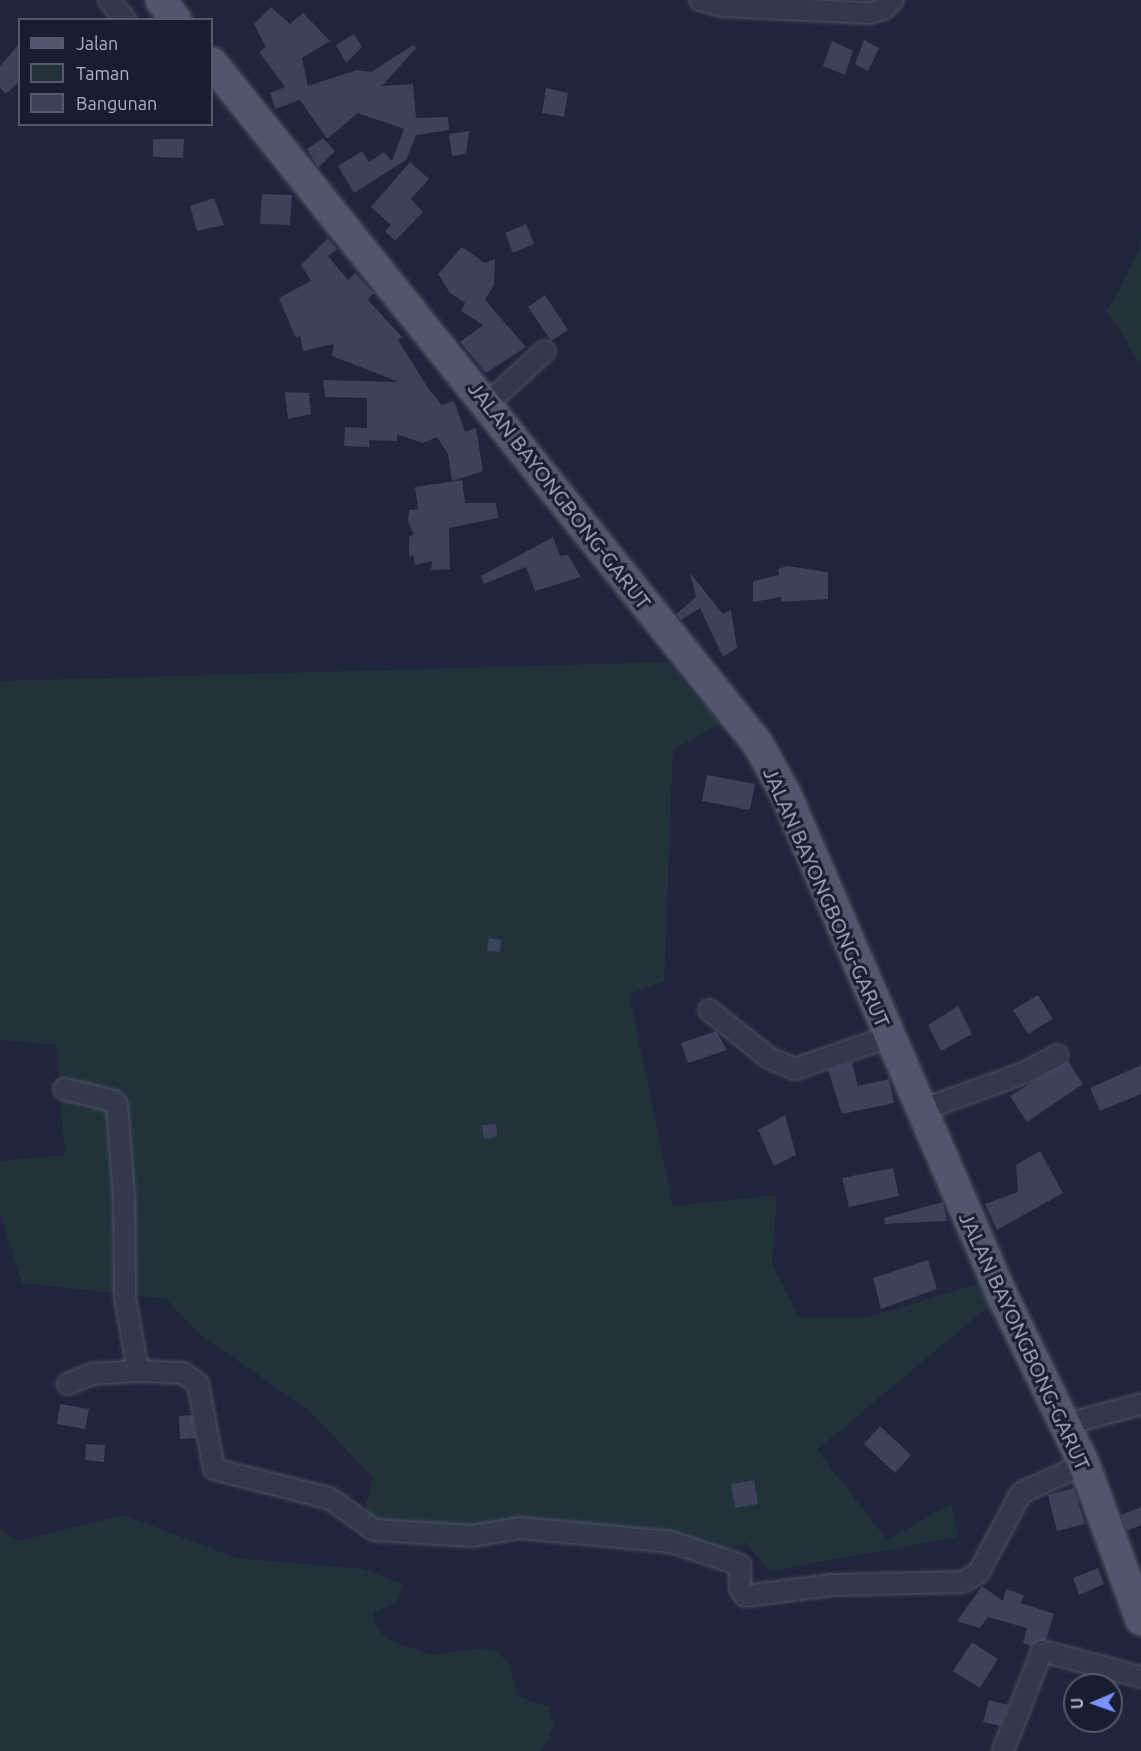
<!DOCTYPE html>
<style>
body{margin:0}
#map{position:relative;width:1141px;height:1751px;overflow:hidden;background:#1f253a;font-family:Ubuntu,sans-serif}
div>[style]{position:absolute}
.green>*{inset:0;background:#21323b}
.building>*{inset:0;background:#3b425a}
.roads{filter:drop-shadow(0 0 2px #4d5265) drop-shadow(0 0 2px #4d5265)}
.minor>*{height:20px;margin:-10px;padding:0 10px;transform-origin:10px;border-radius:10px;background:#33384a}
.primary>*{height:30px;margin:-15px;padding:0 15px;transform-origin:15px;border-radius:15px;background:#50566b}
span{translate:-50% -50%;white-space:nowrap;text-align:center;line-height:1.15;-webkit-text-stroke:6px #181d2f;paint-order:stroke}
.street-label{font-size:21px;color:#adb2c7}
.legend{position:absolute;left:18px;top:18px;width:195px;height:108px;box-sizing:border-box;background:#181d2f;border:2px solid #54596c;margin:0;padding:8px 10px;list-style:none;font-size:18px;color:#adb2c7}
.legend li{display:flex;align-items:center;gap:12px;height:30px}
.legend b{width:30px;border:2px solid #54596c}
.north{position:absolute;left:1063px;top:1673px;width:60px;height:60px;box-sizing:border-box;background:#181d2f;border:2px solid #54596c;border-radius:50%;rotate:268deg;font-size:16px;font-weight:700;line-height:24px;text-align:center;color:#adb2c7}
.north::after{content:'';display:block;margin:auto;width:21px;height:27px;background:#7a91ff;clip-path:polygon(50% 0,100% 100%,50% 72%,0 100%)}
</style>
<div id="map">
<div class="green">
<div style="clip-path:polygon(1141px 232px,1141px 365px,1107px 311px,1140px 249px)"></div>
<div style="clip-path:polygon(667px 662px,720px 724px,673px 750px,664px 982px,629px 994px,673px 1206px,777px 1195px,772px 1263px,798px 1317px,868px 1317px,980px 1283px,994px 1314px,985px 1309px,817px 1450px,887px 1540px,951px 1504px,958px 1537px,770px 1571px,745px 1542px,711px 1556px,505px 1530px,362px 1520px,373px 1477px,306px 1408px,199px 1334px,166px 1299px,22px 1283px,0 1212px,0 1161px,65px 1155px,57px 1045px,0 1040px,0 681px)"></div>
<div style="clip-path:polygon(123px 1515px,237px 1558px,363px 1569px,403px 1584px,397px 1603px,373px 1613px,377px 1628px,387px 1639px,433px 1655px,481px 1648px,497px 1651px,508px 1663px,518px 1697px,549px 1707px,554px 1727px,542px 1751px,0 1751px,0 1529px,18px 1541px)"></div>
</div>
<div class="building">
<div style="clip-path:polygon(271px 7px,290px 24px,303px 13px,330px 41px,302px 58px,308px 86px,357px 70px,371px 72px,413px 45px,416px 48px,382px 86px,413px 84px,416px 118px,448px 117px,449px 130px,416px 135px,406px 160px,354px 193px,338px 166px,362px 151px,369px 162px,384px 152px,392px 161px,404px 129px,358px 113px,327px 139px,300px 100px,275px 109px,270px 93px,285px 87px,259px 52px,266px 47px,254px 24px)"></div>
<div style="clip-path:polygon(354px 34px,362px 47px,346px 63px,336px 45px)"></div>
<div style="clip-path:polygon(864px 40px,879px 48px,868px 71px,855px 64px)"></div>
<div style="clip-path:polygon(832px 41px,853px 51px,845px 75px,823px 66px)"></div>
<div style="clip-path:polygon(20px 43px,20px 81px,6px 94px,0 88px,0 66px)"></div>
<div style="clip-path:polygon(546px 88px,568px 93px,564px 117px,542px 113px)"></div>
<div style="clip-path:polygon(469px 131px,466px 154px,452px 156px,449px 134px)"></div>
<div style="clip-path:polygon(323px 138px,335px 151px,318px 168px,307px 149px)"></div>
<div style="clip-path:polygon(153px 139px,184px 139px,183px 158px,153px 157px)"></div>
<div style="clip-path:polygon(410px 162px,429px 179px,411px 199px,423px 212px,395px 241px,385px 231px,391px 225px,371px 207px)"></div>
<div style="clip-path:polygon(262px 194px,292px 195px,290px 225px,260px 224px)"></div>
<div style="clip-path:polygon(214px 198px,224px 225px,197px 231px,190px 206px)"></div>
<div style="clip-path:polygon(526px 224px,534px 244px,513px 253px,505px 233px)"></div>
<div style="clip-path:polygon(328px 238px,337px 249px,328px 256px,348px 280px,355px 273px,374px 293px,368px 300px,402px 337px,398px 340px,428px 388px,442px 405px,454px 401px,465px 432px,476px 428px,483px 471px,452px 481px,448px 454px,437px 437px,423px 443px,397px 434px,397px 441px,369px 440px,370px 447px,344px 446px,345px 427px,367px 428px,367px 398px,325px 397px,323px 380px,399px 382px,332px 356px,334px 344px,303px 351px,300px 336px,296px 338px,279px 298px,311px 281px,301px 265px)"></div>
<div style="clip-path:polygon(462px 247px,485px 263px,495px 259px,494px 285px,485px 300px,526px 347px,486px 373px,460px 342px,483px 325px,461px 311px,465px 303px,450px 293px,438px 274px)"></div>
<div style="clip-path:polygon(545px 295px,568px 330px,551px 341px,528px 307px)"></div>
<div style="clip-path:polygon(285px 392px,309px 393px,311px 414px,288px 419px)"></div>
<div style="clip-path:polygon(462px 480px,465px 503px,496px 503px,498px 518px,449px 528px,450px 569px,431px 570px,432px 561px,415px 565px,413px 555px,409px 557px,409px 537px,414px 534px,408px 522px,409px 510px,418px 509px,415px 487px)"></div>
<div style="clip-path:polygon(553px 537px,560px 556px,568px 555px,581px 577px,535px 591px,526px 567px,484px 584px,481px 576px)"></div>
<div style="clip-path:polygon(787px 566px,828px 572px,828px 599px,781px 602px,781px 597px,753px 602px,753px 581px,779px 575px,778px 569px)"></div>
<div style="clip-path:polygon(690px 573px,723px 614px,731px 610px,737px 648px,723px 657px,700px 608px,681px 620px,676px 614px,696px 597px)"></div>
<div style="clip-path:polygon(707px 775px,755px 784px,750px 810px,702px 801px)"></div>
<div style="clip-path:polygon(489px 938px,501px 940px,500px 952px,487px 951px)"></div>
<div style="clip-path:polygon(1038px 995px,1053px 1019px,1028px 1034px,1013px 1010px)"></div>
<div style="clip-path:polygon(958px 1006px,972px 1034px,941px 1051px,928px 1025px)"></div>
<div style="clip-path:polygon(716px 1031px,727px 1050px,688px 1063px,681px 1043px)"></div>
<div style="clip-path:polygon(1068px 1061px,1083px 1084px,1027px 1122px,1010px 1096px)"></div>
<div style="clip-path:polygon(852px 1062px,858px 1086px,889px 1079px,894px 1103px,842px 1114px,828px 1070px)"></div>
<div style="clip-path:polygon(1141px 1065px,1141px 1094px,1100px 1111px,1090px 1088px)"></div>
<div style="clip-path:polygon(785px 1115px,796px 1155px,774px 1166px,758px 1130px)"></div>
<div style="clip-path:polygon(496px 1124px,497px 1137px,484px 1139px,482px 1125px)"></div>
<div style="clip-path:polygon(1040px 1151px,1063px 1193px,997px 1230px,985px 1204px,1018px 1192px,1016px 1165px)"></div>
<div style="clip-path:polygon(893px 1168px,899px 1196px,849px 1207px,842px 1178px)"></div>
<div style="clip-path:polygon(943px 1202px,947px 1221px,885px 1224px,884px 1218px)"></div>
<div style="clip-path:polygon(928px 1260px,937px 1289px,881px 1309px,873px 1278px)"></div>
<div style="clip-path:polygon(60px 1404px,89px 1409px,85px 1429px,57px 1424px)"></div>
<div style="clip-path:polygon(192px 1415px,196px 1438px,180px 1439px,179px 1416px)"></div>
<div style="clip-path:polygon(880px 1426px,911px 1455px,895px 1473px,864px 1444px)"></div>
<div style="clip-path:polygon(86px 1444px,105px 1445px,104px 1462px,85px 1460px)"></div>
<div style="clip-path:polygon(754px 1480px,758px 1504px,735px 1508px,731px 1484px)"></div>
<div style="clip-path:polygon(1074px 1488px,1085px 1524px,1057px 1531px,1048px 1495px)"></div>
<div style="clip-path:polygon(1141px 1507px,1141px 1525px,1127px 1531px,1121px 1515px)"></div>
<div style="clip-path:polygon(1098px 1568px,1104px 1584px,1079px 1595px,1073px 1578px)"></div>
<div style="clip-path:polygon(982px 1586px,1003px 1601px,1006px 1589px,1024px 1595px,1021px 1603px,1054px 1614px,1046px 1640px,1031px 1646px,1023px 1643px,1027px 1628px,988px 1617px,980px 1628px,957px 1621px)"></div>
<div style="clip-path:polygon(972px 1642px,998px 1659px,980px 1688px,953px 1671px)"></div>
<div style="clip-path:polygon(989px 1700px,1008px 1705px,1000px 1726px,983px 1722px)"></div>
</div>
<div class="roads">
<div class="minor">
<div style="left:109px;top:0;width:26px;rotate:51deg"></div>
<div style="left:700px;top:0;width:23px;rotate:15deg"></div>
<div style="left:722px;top:6px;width:147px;rotate:2.7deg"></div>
<div style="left:869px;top:13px;width:15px;rotate:-16deg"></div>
<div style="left:883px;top:9px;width:13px;rotate:-42deg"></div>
<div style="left:488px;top:403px;width:77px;rotate:-42.4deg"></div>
<div style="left:709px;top:1010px;width:77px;rotate:38.7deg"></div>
<div style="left:769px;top:1058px;width:28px;rotate:23deg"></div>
<div style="left:795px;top:1069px;width:98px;rotate:-19deg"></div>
<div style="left:64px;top:1089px;width:51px;rotate:13.5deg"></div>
<div style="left:114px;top:1101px;width:5px;rotate:53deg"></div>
<div style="left:117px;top:1105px;width:91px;rotate:85.6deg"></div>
<div style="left:124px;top:1196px;width:102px;rotate:89.4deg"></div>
<div style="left:125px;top:1298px;width:74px;rotate:79.9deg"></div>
<div style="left:138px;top:1371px;width:45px;rotate:2.5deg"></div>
<div style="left:183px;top:1373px;width:19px;rotate:36deg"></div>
<div style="left:198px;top:1384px;width:86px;rotate:79.3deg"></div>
<div style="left:214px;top:1469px;width:119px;rotate:14.2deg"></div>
<div style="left:329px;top:1498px;width:55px;rotate:35.4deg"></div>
<div style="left:374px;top:1530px;width:98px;rotate:3.5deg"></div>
<div style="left:472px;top:1536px;width:49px;rotate:-9.5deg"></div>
<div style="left:520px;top:1528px;width:152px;rotate:5.3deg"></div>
<div style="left:671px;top:1542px;width:73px;rotate:18.4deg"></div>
<div style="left:740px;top:1565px;width:23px;rotate:90deg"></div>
<div style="left:740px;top:1588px;width:9px;rotate:58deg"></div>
<div style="left:745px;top:1596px;width:88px;rotate:-7.2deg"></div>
<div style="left:832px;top:1585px;width:131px;rotate:-1.3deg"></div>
<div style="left:963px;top:1582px;width:19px;rotate:-32deg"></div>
<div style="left:979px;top:1572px;width:89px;rotate:-62deg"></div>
<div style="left:1021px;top:1493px;width:69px;rotate:-24.7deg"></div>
<div style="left:919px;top:1111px;width:112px;rotate:-19.9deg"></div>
<div style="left:1024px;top:1073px;width:38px;rotate:-28deg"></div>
<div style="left:68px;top:1384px;width:26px;rotate:-23deg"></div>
<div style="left:92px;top:1374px;width:46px;rotate:-3.7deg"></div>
<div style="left:1063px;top:1425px;width:81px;rotate:-15.1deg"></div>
<div style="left:1003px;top:1751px;width:107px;rotate:-68.7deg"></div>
<div style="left:1042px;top:1651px;width:102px;rotate:14.7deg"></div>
</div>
<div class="primary">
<div style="left:161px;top:0;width:25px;rotate:53deg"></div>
<div style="left:212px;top:63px;width:873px;rotate:51.28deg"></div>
<div style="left:758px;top:744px;width:58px;rotate:61.2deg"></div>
<div style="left:786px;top:795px;width:545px;rotate:66.64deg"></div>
<div style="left:1002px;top:1295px;width:188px;rotate:64.1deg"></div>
<div style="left:1084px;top:1464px;width:166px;rotate:69.9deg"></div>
</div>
</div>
<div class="street-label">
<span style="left:560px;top:495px;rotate:52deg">JALAN BAYONGBONG-GARUT</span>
<span style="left:827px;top:897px;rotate:66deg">JALAN BAYONGBONG-GARUT</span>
<span style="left:1025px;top:1341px;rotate:65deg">JALAN BAYONGBONG-GARUT</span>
</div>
<ul class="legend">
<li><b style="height:8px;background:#50566b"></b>Jalan</li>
<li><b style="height:16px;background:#21323b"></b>Taman</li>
<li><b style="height:16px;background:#3b425a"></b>Bangunan</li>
</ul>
<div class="north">U</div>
</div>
